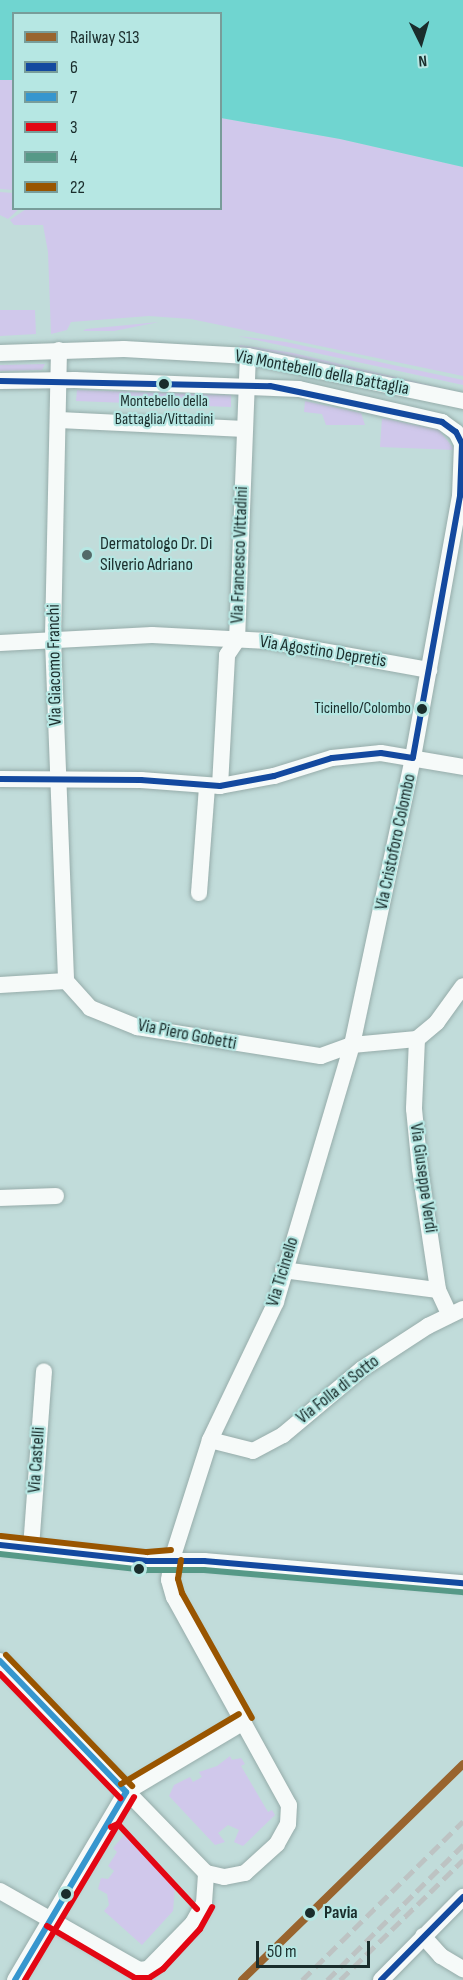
<!DOCTYPE html>
<style>
body{margin:0}
#map{position:relative;width:463px;height:1980px;overflow:hidden;background:#c1dcda;font-family:"Sofia Sans Condensed",sans-serif}
div>[style]{position:absolute}
.green>*{inset:0;background:#d0c8eb}
.water>*{inset:0;background:#70d5d0}
.roads{filter:drop-shadow(0 0 2px #96acaa) drop-shadow(0 0 2px #96acaa)}
.minor>*{height:16px;margin:-8px;padding:0 8px;transform-origin:8px;border-radius:8px;background:#f6faf9}
.rail>*{height:4.5px;margin-top:-2.25px;transform-origin:0;background:repeating-linear-gradient(90deg,#bdc3c3 0 12px,transparent 0 18px)}
.bus-1>*{height:6px;margin:-3px;padding:0 3px;transform-origin:3px;border-radius:3px;background:#13499f}
.bus-2>*{height:6px;margin:-3px;padding:0 3px;transform-origin:3px;border-radius:3px;background:#3696ce}
.bus-3>*{height:6px;margin:-3px;padding:0 3px;transform-origin:3px;border-radius:3px;background:#e30613}
.bus-4>*{height:6px;margin:-3px;padding:0 3px;transform-origin:3px;border-radius:3px;background:#569987}
.bus-5>*{height:6px;margin:-3px;padding:0 3px;transform-origin:3px;border-radius:3px;background:#950}
.rail-1>*{height:8px;margin:-4px;padding:0 4px;transform-origin:4px;border-radius:4px;background:#99642e}
.dots>*{width:16px;height:16px;translate:-50% -50%;box-sizing:border-box;border:3px solid #b6e7e3;border-radius:50%}
span{translate:-50% -50%;white-space:nowrap;text-align:center;line-height:1.15;-webkit-text-stroke:4.5px #b6e7e3;paint-order:stroke}
.bus-label{font-size:16px;color:#1a2d2c}
.right{translate:-100% -50%;text-align:right}
.street-label{font-size:18px;color:#1a2d2c}
.poi-label{font-size:18px;color:#1a2d2c}
.left{translate:0 -50%;text-align:left}
.stop-label{font-size:18px;color:#1a2d2c;font-weight:700}
.legend{position:absolute;left:12px;top:12px;width:210px;height:198px;box-sizing:border-box;background:#b6e7e3;border:2px solid #789d9a;margin:0;padding:8px 10px;list-style:none;font-size:18px;color:#1a2d2c}
.legend li{display:flex;align-items:center;gap:12px;height:30px}
.legend b{width:30px;border:2px solid #789d9a}
.north{position:absolute;left:391px;top:12px;width:60px;height:60px;-webkit-text-stroke:4px #b6e7e3;paint-order:stroke;rotate:175deg;font-size:16px;font-weight:700;line-height:24px;text-align:center;color:#1a2d2c}
.north::after{content:'';display:block;margin:auto;width:21px;height:27px;background:#1a2d2c;clip-path:polygon(50% 0,100% 100%,50% 72%,0 100%)}
.scale{position:absolute;left:256px;top:1941px;width:114px;height:27px;box-sizing:border-box;border:3px solid #1a2d2c;border-top:0;padding-left:8px;font-size:18px;line-height:21px;white-space:nowrap;color:#1a2d2c;-webkit-text-stroke:4px #b6e7e3;paint-order:stroke}
</style>
<div id="map">
<div class="green">
<div style="clip-path:polygon(0 80px,13px 80px,13px 190px,0 189px)"></div>
<div style="clip-path:polygon(221px 118px,340px 139px,463px 167px,463px 376px,191px 319px,149px 316px,71px 322px,67px 330px,51px 334px,48px 252px,43px 225px,14px 225px,10px 220px,26px 209px,220px 208px)"></div>
<div style="clip-path:polygon(0 192px,13px 193px,14px 208px,19px 209px,8px 219px,0 215px)"></div>
<div style="clip-path:polygon(0 310px,35px 310px,36px 334px,0 336px)"></div>
<div style="clip-path:polygon(159px 322px,114px 331px,83px 331px,86px 329px)"></div>
<div style="clip-path:polygon(238px 336px,286px 342px,463px 380px,463px 385px)"></div>
<div style="clip-path:polygon(240px 345px,293px 353px,463px 393px,239px 347px)"></div>
<div style="clip-path:polygon(45px 364px,42px 370px,0 371px,0 365px)"></div>
<div style="clip-path:polygon(77px 390px,231px 395px,231px 407px,76px 401px)"></div>
<div style="clip-path:polygon(305px 401px,361px 413px,365px 425px,326px 425px,322px 414px,304px 412px)"></div>
<div style="clip-path:polygon(382px 418px,439px 430px,455px 450px,380px 447px)"></div>
<div style="clip-path:polygon(230px 1756px,232px 1760px,241px 1758px,245px 1764px,241px 1766px,268px 1812px,272px 1810px,275px 1815px,243px 1846px,234px 1842px,239px 1830px,228px 1825px,218px 1833px,225px 1842px,215px 1845px,169px 1796px,174px 1785px,190px 1777px,193px 1782px,202px 1777px,199px 1772px,217px 1766px)"></div>
<div style="clip-path:polygon(124px 1835px,175px 1886px,173px 1911px,142px 1945px,104px 1911px,109px 1905px,107px 1894px,98px 1889px,101px 1878px,108px 1879px,114px 1871px,108px 1866px,117px 1852px,113px 1848px)"></div>
</div>
<div class="water">
<div style="clip-path:polygon(0 0,463px 0,463px 167px,340px 139px,221px 118px,220px 14px,14px 14px,13px 80px,0 80px)"></div>
</div>
<div class="roads">
<div class="minor">
<div style="left:59px;top:350px;width:290px;rotate:91.2deg"></div>
<div style="left:53px;top:640px;width:341px;rotate:87.8deg"></div>
<div style="left:0;top:353px;width:124px;rotate:-1.8deg"></div>
<div style="left:124px;top:349px;width:124px;rotate:3.2deg"></div>
<div style="left:248px;top:356px;width:220px;rotate:11.8deg"></div>
<div style="left:0;top:381px;width:75px;rotate:-0.8deg"></div>
<div style="left:75px;top:380px;width:224px;rotate:2.3deg"></div>
<div style="left:299px;top:389px;width:147px;rotate:13deg"></div>
<div style="left:442px;top:422px;width:17px;rotate:36deg"></div>
<div style="left:456px;top:432px;width:13px;rotate:63deg"></div>
<div style="left:462px;top:444px;width:52px;rotate:92.2deg"></div>
<div style="left:460px;top:496px;width:266px;rotate:100.2deg"></div>
<div style="left:413px;top:758px;width:293px;rotate:102deg"></div>
<div style="left:352px;top:1045px;width:268px;rotate:106.5deg"></div>
<div style="left:276px;top:1302px;width:153px;rotate:115.6deg"></div>
<div style="left:210px;top:1440px;width:125px;rotate:107.7deg"></div>
<div style="left:172px;top:1559px;width:21px;rotate:98deg"></div>
<div style="left:169px;top:1580px;width:18px;rotate:74deg"></div>
<div style="left:174px;top:1597px;width:238px;rotate:61.1deg"></div>
<div style="left:289px;top:1805px;width:19px;rotate:93deg"></div>
<div style="left:288px;top:1824px;width:23px;rotate:119deg"></div>
<div style="left:277px;top:1844px;width:43px;rotate:137.8deg"></div>
<div style="left:245px;top:1873px;width:21px;rotate:169deg"></div>
<div style="left:224px;top:1877px;width:18px;rotate:-167deg"></div>
<div style="left:59px;top:420px;width:186px;rotate:2.8deg"></div>
<div style="left:0;top:643px;width:152px;rotate:-3deg"></div>
<div style="left:152px;top:635px;width:116px;rotate:3deg"></div>
<div style="left:268px;top:641px;width:164px;rotate:10.2deg"></div>
<div style="left:0;top:779px;width:141px;rotate:0.4deg"></div>
<div style="left:141px;top:780px;width:79px;rotate:4.3deg"></div>
<div style="left:220px;top:786px;width:55px;rotate:-10.5deg"></div>
<div style="left:274px;top:776px;width:61px;rotate:-17.2deg"></div>
<div style="left:332px;top:758px;width:49px;rotate:-5.8deg"></div>
<div style="left:381px;top:753px;width:83px;rotate:9.7deg"></div>
<div style="left:220px;top:786px;width:131px;rotate:-86.9deg"></div>
<div style="left:227px;top:655px;width:18px;rotate:-56deg"></div>
<div style="left:237px;top:640px;width:284px;rotate:-87.8deg"></div>
<div style="left:199px;top:893px;width:107px;rotate:-85.7deg"></div>
<div style="left:0;top:985px;width:66px;rotate:-3.5deg"></div>
<div style="left:66px;top:981px;width:36px;rotate:48deg"></div>
<div style="left:90px;top:1008px;width:51px;rotate:22deg"></div>
<div style="left:137px;top:1027px;width:186px;rotate:9deg"></div>
<div style="left:321px;top:1056px;width:33px;rotate:-20deg"></div>
<div style="left:352px;top:1045px;width:65px;rotate:-5.3deg"></div>
<div style="left:417px;top:1039px;width:70px;rotate:92.5deg"></div>
<div style="left:414px;top:1109px;width:60px;rotate:84.3deg"></div>
<div style="left:420px;top:1169px;width:122px;rotate:81.5deg"></div>
<div style="left:438px;top:1290px;width:26px;rotate:65deg"></div>
<div style="left:417px;top:1039px;width:26px;rotate:-40deg"></div>
<div style="left:437px;top:1022px;width:44px;rotate:-54.2deg"></div>
<div style="left:0;top:1198px;width:56px;rotate:-2deg"></div>
<div style="left:283px;top:1270px;width:156px;rotate:7.4deg"></div>
<div style="left:210px;top:1440px;width:44px;rotate:14.3deg"></div>
<div style="left:253px;top:1451px;width:34px;rotate:-28deg"></div>
<div style="left:283px;top:1435px;width:103px;rotate:-39.9deg"></div>
<div style="left:362px;top:1369px;width:79px;rotate:-33.1deg"></div>
<div style="left:428px;top:1326px;width:39px;rotate:-26deg"></div>
<div style="left:0;top:1545px;width:148px;rotate:6.2deg"></div>
<div style="left:147px;top:1561px;width:57px"></div>
<div style="left:204px;top:1561px;width:260px;rotate:4.9deg"></div>
<div style="left:31px;top:1548px;width:177px;rotate:-85.8deg"></div>
<div style="left:0;top:1661px;width:296px;rotate:45.8deg"></div>
<div style="left:0;top:1891px;width:160px;rotate:29.6deg"></div>
<div style="left:139px;top:1970px;width:9px;rotate:-6deg"></div>
<div style="left:148px;top:1969px;width:64px;rotate:-45.6deg"></div>
<div style="left:193px;top:1923px;width:23px;rotate:-61deg"></div>
<div style="left:204px;top:1903px;width:30px;rotate:-86deg"></div>
<div style="left:423px;top:1936px;width:27px;rotate:48deg"></div>
<div style="left:441px;top:1956px;width:26px;rotate:31deg"></div>
<div style="left:15px;top:1980px;width:218px;rotate:-59.4deg"></div>
<div style="left:126px;top:1792px;width:137px;rotate:-30.7deg"></div>
<div style="left:381px;top:1980px;width:117px;rotate:-45.3deg"></div>
</div>
</div>
<div class="rail">
<div style="left:302px;top:1980px;width:226px;rotate:-44.6deg"></div>
<div style="left:327px;top:1980px;width:192px;rotate:-44.8deg"></div>
<div style="left:340px;top:1980px;width:172px;rotate:-44.3deg"></div>
</div>
<div class="bus-1">
<div style="left:0;top:381px;width:270px;rotate:1.1deg"></div>
<div style="left:270px;top:386px;width:176px;rotate:11.8deg"></div>
<div style="left:442px;top:422px;width:17px;rotate:36deg"></div>
<div style="left:456px;top:432px;width:13px;rotate:63deg"></div>
<div style="left:462px;top:444px;width:52px;rotate:92.2deg"></div>
<div style="left:460px;top:496px;width:266px;rotate:100.2deg"></div>
<div style="left:0;top:779px;width:141px;rotate:0.4deg"></div>
<div style="left:141px;top:780px;width:79px;rotate:4.3deg"></div>
<div style="left:220px;top:786px;width:55px;rotate:-10.5deg"></div>
<div style="left:274px;top:776px;width:61px;rotate:-17.2deg"></div>
<div style="left:332px;top:758px;width:49px;rotate:-5.8deg"></div>
<div style="left:381px;top:753px;width:32px;rotate:9deg"></div>
<div style="left:0;top:1545px;width:148px;rotate:6.2deg"></div>
<div style="left:147px;top:1561px;width:57px"></div>
<div style="left:204px;top:1561px;width:260px;rotate:4.9deg"></div>
<div style="left:381px;top:1980px;width:117px;rotate:-45.3deg"></div>
</div>
<div class="bus-2">
<div style="left:0;top:1661px;width:182px;rotate:46.1deg"></div>
<div style="left:15px;top:1980px;width:218px;rotate:-59.4deg"></div>
</div>
<div class="bus-3">
<div style="left:0;top:1674px;width:173px;rotate:45.9deg"></div>
<div style="left:111px;top:1827px;width:8px;rotate:-23deg"></div>
<div style="left:118px;top:1824px;width:116px;rotate:47.1deg"></div>
<div style="left:47px;top:1926px;width:102px;rotate:30.6deg"></div>
<div style="left:135px;top:1978px;width:14px"></div>
<div style="left:149px;top:1978px;width:17px;rotate:-33deg"></div>
<div style="left:163px;top:1969px;width:54px;rotate:-47.2deg"></div>
<div style="left:200px;top:1929px;width:25px;rotate:-61deg"></div>
<div style="left:25px;top:1980px;width:213px;rotate:-59.2deg"></div>
</div>
<div class="bus-4">
<div style="left:0;top:1554px;width:147px;rotate:6.3deg"></div>
<div style="left:146px;top:1570px;width:58px"></div>
<div style="left:204px;top:1570px;width:259px;rotate:4.9deg"></div>
</div>
<div class="bus-5">
<div style="left:1px;top:1536px;width:147px;rotate:6.3deg"></div>
<div style="left:147px;top:1552px;width:24px;rotate:-5deg"></div>
<div style="left:181px;top:1560px;width:19px;rotate:99deg"></div>
<div style="left:178px;top:1579px;width:15px;rotate:74deg"></div>
<div style="left:182px;top:1593px;width:143px;rotate:60.8deg"></div>
<div style="left:6px;top:1655px;width:182px;rotate:46.1deg"></div>
<div style="left:121px;top:1784px;width:137px;rotate:-30.7deg"></div>
</div>
<div class="rail-1">
<div style="left:242px;top:1980px;width:309px;rotate:-44.3deg"></div>
</div>
<div class="dots">
<div style="left:164px;top:384px;background:#1a2d2c"></div>
<div style="left:87px;top:555px;background:#546a69"></div>
<div style="left:422px;top:709px;background:#1a2d2c"></div>
<div style="left:139px;top:1569px;background:#1a2d2c"></div>
<div style="left:66px;top:1894px;background:#1a2d2c"></div>
<div style="left:310px;top:1913px;background:#1a2d2c"></div>
</div>
<div class="bus-label">
<span style="left:164px;top:411px">Montebello della<br>Battaglia/Vittadini</span>
<span class="right" style="left:411px;top:709px">Ticinello/Colombo</span>
</div>
<div class="street-label">
<span style="left:322px;top:373px;rotate:11deg">Via Montebello della Battaglia</span>
<span style="left:240px;top:555px;rotate:-88deg">Via Francesco Vittadini</span>
<span style="left:323px;top:652px;rotate:9deg">Via Agostino Depretis</span>
<span style="left:55px;top:665px;rotate:-91deg">Via Giacomo Franchi</span>
<span style="left:396px;top:842px;rotate:-78deg">Via Cristoforo Colombo</span>
<span style="left:187px;top:1035px;rotate:11deg">Via Piero Gobetti</span>
<span style="left:423px;top:1178px;rotate:82deg">Via Giuseppe Verdi</span>
<span style="left:283px;top:1272px;rotate:-73deg">Via Ticinello</span>
<span style="left:338px;top:1390px;rotate:-38deg">Via Folla di Sotto</span>
<span style="left:37px;top:1460px;rotate:-86deg">Via Castelli</span>
</div>
<div class="poi-label">
<span class="left" style="left:100px;top:555px">Dermatologo Dr. Di<br>Silverio Adriano</span>
</div>
<div class="stop-label">
<span class="left" style="left:324px;top:1913px">Pavia</span>
</div>
<ul class="legend">
<li><b style="height:8px;background:#99642e"></b>Railway S13</li>
<li><b style="height:8px;background:#13499f"></b>6</li>
<li><b style="height:8px;background:#3696ce"></b>7</li>
<li><b style="height:8px;background:#e30613"></b>3</li>
<li><b style="height:8px;background:#569987"></b>4</li>
<li><b style="height:8px;background:#950"></b>22</li>
</ul>
<div class="north">N</div>
<div class="scale">50 m</div>
</div>
